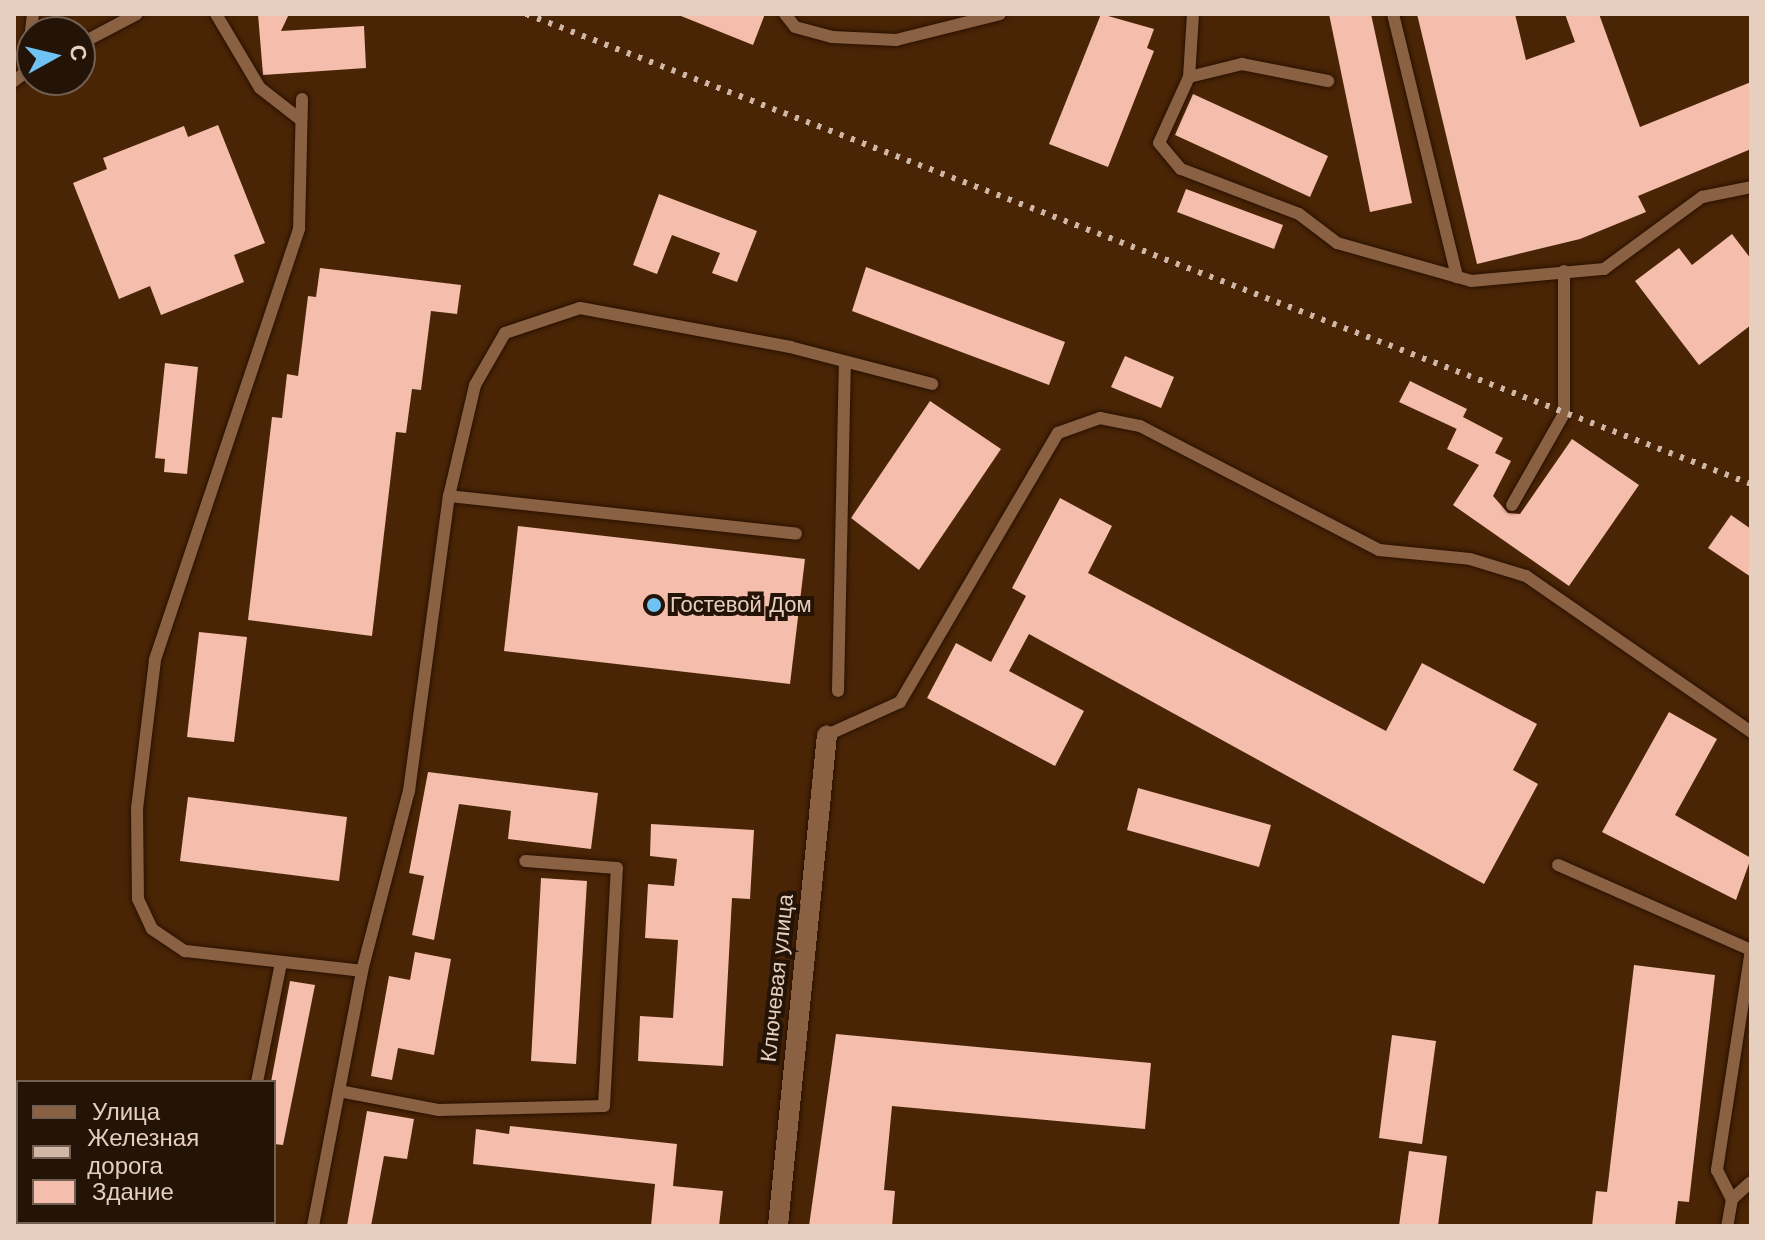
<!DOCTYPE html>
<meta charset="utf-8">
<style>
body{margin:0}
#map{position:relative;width:1765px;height:1240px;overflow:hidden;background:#492506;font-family:"Work Sans",sans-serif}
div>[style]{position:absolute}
.building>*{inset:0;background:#f4bdac}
.roads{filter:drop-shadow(0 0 2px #2a1000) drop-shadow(0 0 2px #2a1000)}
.service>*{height:12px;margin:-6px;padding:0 6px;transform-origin:6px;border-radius:6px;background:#8a6143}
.minor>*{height:20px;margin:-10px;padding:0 10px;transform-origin:10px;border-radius:10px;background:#8a6143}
.rail>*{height:6px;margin-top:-3px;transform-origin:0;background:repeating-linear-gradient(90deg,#d1b8a6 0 4px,transparent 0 12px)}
.dots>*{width:22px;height:22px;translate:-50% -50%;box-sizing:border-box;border:4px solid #241407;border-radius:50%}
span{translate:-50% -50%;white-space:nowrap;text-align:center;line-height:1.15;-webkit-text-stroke:8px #241407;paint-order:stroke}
.poi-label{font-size:22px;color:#e7cfbf}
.left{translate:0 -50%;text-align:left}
.street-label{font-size:22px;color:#e7cfbf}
.frame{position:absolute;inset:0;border:16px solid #e7cfbf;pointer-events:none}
.legend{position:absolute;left:16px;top:1080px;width:260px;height:144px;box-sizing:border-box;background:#241407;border:2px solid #725f51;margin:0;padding:10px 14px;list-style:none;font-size:24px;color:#e7cfbf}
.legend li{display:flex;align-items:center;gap:16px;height:40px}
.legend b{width:40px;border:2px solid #725f51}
.north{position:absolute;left:16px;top:16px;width:80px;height:80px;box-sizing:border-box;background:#241407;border:2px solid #725f51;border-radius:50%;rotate:82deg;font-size:22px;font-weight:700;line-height:32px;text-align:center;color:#e7cfbf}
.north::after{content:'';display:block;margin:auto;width:28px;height:36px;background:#6fc2f4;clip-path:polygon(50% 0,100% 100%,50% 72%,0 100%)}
</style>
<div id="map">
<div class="building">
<div style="clip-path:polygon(258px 14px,289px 14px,281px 31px,364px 26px,366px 68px,263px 75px)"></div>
<div style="clip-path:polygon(676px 14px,765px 14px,753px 45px)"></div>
<div style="clip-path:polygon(1101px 14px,1154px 29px,1147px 48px,1154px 51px,1108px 167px,1049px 144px)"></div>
<div style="clip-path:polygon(1329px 14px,1371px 14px,1412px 203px,1370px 212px)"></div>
<div style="clip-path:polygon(1417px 14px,1515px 14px,1526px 60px,1575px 42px,1565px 14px,1599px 14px,1640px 127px,1751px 82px,1751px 149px,1638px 196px,1646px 212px,1580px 239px,1477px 264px)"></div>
<div style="clip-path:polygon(1193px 94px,1328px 156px,1310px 197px,1175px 135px)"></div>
<div style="clip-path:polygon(218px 125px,265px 243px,234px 255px,244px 282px,161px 315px,150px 286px,119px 299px,73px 183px,107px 169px,103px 158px,184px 126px,188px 137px)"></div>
<div style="clip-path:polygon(1186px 189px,1283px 225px,1274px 249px,1177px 212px)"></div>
<div style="clip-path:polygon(659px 194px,757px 231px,737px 282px,712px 273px,720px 253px,672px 235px,657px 274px,633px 265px)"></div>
<div style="clip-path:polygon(1732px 234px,1751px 259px,1751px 325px,1699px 365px,1635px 281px,1679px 248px,1692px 265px)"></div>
<div style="clip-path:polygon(866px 267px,1065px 342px,1049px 385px,852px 311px)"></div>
<div style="clip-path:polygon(320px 268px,461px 285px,457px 314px,431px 311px,421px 390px,412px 389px,406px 433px,396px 432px,372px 636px,248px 620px,272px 417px,282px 418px,287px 374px,298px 376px,308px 296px,316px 297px)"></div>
<div style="clip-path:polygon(1125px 356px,1174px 377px,1161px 408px,1111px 387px)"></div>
<div style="clip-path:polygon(165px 363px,198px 367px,187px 474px,164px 472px,165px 459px,155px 458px)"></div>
<div style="clip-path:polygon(1410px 381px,1467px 409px,1463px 417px,1503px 438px,1495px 453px,1511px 461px,1493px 496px,1508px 513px,1520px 514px,1572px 439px,1639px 485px,1569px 586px,1453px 505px,1479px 465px,1447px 449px,1460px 422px,1457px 429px,1399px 402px)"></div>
<div style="clip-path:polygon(930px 401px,1001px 449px,919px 570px,851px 518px)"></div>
<div style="clip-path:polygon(1060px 498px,1112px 526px,1088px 573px,1386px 731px,1422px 663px,1537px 724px,1513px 770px,1538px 784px,1484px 884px,1029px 634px,1009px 671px,1084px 711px,1055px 766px,927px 698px,956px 643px,991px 662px,1026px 596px,1012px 588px)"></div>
<div style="clip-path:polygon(1731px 515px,1751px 529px,1751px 577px,1708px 548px)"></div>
<div style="clip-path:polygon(518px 526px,805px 559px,790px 684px,504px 651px)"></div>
<div style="clip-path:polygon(199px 632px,247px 637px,234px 742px,187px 737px)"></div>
<div style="clip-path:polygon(1669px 712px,1717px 739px,1675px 815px,1751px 858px,1736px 900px,1602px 832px)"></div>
<div style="clip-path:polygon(428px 772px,598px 793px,591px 849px,508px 839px,511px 811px,459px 804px,434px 940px,412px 935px,424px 876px,409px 873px)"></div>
<div style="clip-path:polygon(1138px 788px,1271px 825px,1259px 867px,1127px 830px)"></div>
<div style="clip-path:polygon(188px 797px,347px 817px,339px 881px,180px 861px)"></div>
<div style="clip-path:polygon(651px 824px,754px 830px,750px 899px,732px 898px,723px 1066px,638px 1061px,640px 1016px,673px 1018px,678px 940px,645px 938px,648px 884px,674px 886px,677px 859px,650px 856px)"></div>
<div style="clip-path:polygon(541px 878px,587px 881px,576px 1064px,531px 1061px)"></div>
<div style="clip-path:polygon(415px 952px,451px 959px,434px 1055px,398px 1048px,392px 1080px,371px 1076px,389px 976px,410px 980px)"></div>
<div style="clip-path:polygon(1634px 965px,1715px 975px,1689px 1202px,1678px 1201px,1675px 1226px,1592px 1226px,1596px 1191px,1607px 1192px)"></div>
<div style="clip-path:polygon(290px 981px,315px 985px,283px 1145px,274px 1144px,271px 1082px)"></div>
<div style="clip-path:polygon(836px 1034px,1151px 1063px,1145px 1129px,892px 1106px,884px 1190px,895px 1191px,892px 1226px,809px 1226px)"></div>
<div style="clip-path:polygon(1392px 1035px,1436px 1041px,1422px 1144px,1379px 1138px)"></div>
<div style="clip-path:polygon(367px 1111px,414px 1119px,407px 1159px,384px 1156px,371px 1226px,347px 1226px)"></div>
<div style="clip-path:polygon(510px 1126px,677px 1144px,673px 1186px,723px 1191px,719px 1226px,651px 1226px,655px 1184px,473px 1164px,476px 1129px,509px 1134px)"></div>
<div style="clip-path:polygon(1409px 1151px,1447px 1156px,1438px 1226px,1399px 1226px)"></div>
</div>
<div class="roads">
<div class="service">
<div style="left:216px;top:14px;width:86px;rotate:59.3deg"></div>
<div style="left:260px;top:88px;width:52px;rotate:38deg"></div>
<div style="left:785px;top:14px;width:16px;rotate:52deg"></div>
<div style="left:795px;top:27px;width:38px;rotate:15deg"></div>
<div style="left:832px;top:37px;width:64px;rotate:2.7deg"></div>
<div style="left:896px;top:40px;width:107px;rotate:-14deg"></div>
<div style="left:1193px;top:14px;width:63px;rotate:93.6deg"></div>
<div style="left:1189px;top:77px;width:72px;rotate:114.4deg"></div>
<div style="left:1159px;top:143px;width:34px;rotate:50deg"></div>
<div style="left:1181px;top:169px;width:126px;rotate:20.9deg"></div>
<div style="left:1299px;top:214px;width:48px;rotate:37.3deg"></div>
<div style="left:1337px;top:243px;width:139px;rotate:15.8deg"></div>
<div style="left:1471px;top:281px;width:134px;rotate:-5.2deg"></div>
<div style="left:1604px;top:269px;width:122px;rotate:-36.3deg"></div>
<div style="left:1702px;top:197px;width:50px;rotate:-11.5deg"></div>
<div style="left:1393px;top:14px;width:271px;rotate:76.3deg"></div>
<div style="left:80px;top:44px;width:64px;rotate:-27.8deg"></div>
<div style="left:1189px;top:77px;width:55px;rotate:-13.8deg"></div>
<div style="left:1242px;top:64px;width:88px;rotate:11.2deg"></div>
<div style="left:14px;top:81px;width:15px;rotate:-37deg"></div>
<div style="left:26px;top:72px;width:58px;rotate:-83.1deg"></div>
<div style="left:302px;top:99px;width:130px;rotate:91.3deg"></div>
<div style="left:299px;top:229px;width:454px;rotate:108.5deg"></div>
<div style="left:155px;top:660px;width:149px;rotate:96.9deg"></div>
<div style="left:137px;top:808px;width:91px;rotate:89.4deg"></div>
<div style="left:138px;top:899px;width:33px;rotate:65deg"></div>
<div style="left:152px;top:929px;width:40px;rotate:34deg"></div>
<div style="left:185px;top:951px;width:178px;rotate:6.4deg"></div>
<div style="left:449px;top:496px;width:349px;rotate:6.2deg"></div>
<div style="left:1512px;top:505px;width:105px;rotate:-60.3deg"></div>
<div style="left:1564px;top:414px;width:143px;rotate:-90deg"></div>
<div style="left:838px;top:691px;width:327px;rotate:-88.8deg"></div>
<div style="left:827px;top:735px;width:80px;rotate:-24.3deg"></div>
<div style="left:900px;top:702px;width:312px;rotate:-59.6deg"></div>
<div style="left:1058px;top:433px;width:45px;rotate:-19.7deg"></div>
<div style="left:1100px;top:418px;width:41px;rotate:11.3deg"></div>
<div style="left:1140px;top:426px;width:269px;rotate:27.4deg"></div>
<div style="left:1379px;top:550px;width:91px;rotate:5.6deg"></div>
<div style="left:1470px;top:559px;width:59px;rotate:16.9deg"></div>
<div style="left:1526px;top:576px;width:274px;rotate:34.7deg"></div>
<div style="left:1558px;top:865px;width:211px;rotate:23.8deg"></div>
<div style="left:1751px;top:950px;width:223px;rotate:98.8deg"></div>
<div style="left:1717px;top:1170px;width:33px;rotate:63deg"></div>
<div style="left:1732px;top:1199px;width:27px;rotate:100deg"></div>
<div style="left:257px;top:1082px;width:121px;rotate:-78.6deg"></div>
<div style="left:339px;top:1091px;width:102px;rotate:10.8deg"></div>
<div style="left:439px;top:1110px;width:165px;rotate:-1.4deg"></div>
<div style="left:604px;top:1106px;width:238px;rotate:-86.9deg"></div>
<div style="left:617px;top:868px;width:92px;rotate:-175.6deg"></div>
<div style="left:1732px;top:1199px;width:25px;rotate:-42deg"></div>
<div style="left:228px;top:1226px;width:4px;rotate:-76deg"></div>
<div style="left:313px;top:1226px;width:260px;rotate:-79.1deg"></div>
<div style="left:362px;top:971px;width:186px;rotate:-75.4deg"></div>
<div style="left:409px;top:791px;width:298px;rotate:-82.3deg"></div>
<div style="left:449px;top:496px;width:114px;rotate:-76.8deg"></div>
<div style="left:475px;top:385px;width:60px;rotate:-60deg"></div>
<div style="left:505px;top:333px;width:79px;rotate:-18.4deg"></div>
<div style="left:580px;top:308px;width:214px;rotate:10.5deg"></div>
<div style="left:790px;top:347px;width:147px;rotate:14.6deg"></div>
</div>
<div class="minor">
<div style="left:778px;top:1226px;width:493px;rotate:-84.3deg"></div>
</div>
</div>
<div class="rail">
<div style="left:526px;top:14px;width:1312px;rotate:20.99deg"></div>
</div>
<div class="dots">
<div style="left:654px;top:605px;background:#6fc2f4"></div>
</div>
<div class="poi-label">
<span class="left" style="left:670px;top:605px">Гостевой Дом</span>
</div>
<div class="street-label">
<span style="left:777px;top:978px;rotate:-84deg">Ключевая улица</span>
</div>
<div class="frame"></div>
<ul class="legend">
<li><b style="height:10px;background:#8a6143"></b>Улица</li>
<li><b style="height:10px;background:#d1b8a6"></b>Железная дорога</li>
<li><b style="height:22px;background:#f4bdac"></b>Здание</li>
</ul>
<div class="north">С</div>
</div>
